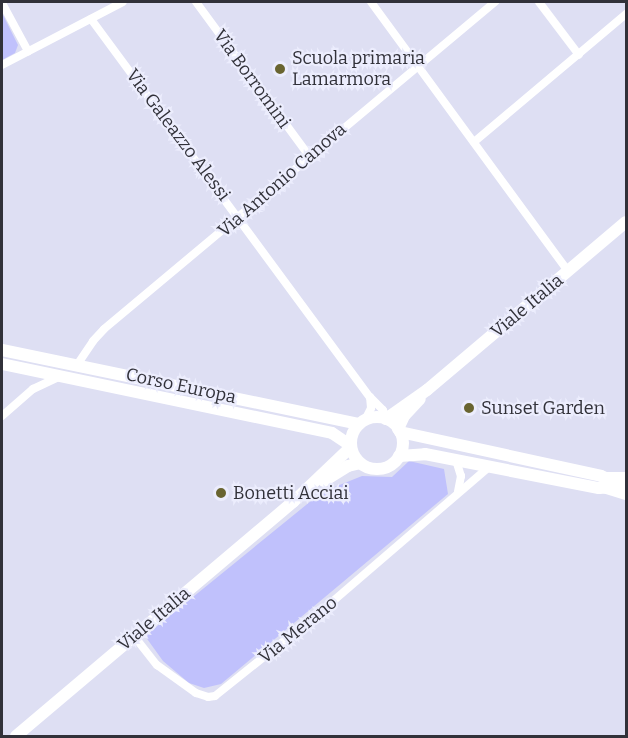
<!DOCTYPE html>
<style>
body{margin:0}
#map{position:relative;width:628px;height:738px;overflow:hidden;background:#dedff3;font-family:Bitter,serif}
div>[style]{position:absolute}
.green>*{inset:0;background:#c0c1fc}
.street>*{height:8px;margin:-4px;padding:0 4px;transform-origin:4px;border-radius:4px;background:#fff}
.secondary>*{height:12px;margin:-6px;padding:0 6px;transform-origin:6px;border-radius:6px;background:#fff}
.secondary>.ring{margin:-6px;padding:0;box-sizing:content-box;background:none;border:12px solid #fff;border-radius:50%}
.dots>*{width:16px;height:16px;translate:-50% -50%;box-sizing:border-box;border:3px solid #ecedfd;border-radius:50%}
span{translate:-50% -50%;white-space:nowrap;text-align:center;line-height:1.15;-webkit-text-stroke:4.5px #ecedfd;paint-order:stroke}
.poi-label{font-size:18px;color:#313139}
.left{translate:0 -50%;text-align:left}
.street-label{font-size:18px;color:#313139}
.frame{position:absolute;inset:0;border:3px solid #313139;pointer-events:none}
</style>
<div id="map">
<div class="green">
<div style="clip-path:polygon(2px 13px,18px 45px,15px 53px,2px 60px)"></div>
<div style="clip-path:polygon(409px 461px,444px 469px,448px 494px,221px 684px,204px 688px,189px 683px,163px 661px,145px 636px,322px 492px,362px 476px,392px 477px)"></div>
</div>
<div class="street">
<div style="left:196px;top:2px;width:191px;rotate:53.7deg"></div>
<div style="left:371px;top:2px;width:333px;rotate:53.8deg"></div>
<div style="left:539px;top:2px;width:66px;rotate:53deg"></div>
<div style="left:2px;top:3px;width:55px;rotate:61.6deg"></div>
<div style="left:91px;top:19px;width:470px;rotate:53.6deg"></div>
<div style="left:370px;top:397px;width:18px;rotate:45deg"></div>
<div style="left:383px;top:410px;width:9px;rotate:72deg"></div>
<div style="left:2px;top:65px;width:136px;rotate:-27.5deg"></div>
<div style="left:474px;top:142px;width:199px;rotate:-40.1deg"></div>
<div style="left:77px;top:365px;width:29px;rotate:-56deg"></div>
<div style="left:93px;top:341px;width:16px;rotate:-47deg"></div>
<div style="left:104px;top:329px;width:510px;rotate:-39.91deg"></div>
<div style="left:2px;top:416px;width:41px;rotate:-41.1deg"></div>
<div style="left:33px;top:389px;width:31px;rotate:-25deg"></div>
<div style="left:365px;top:420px;width:13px;rotate:-63deg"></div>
<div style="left:371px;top:408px;width:11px;rotate:-95deg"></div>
<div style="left:456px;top:460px;width:17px;rotate:73deg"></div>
<div style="left:461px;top:476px;width:16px;rotate:101deg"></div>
<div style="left:606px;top:476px;width:20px"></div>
<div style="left:606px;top:490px;width:21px;rotate:17deg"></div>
<div style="left:134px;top:636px;width:37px;rotate:52deg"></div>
<div style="left:157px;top:665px;width:48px;rotate:35.7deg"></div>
<div style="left:196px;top:693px;width:13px;rotate:18deg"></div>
<div style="left:208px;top:697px;width:7px;rotate:-8deg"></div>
<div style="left:215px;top:696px;width:141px;rotate:-38.7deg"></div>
<div style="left:325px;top:608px;width:216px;rotate:-40.7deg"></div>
</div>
<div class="secondary">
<div style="left:2px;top:350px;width:365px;rotate:11.7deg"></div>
<div style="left:2px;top:364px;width:337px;rotate:11.8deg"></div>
<div style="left:332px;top:433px;width:23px;rotate:34deg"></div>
<div class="ring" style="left:351px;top:417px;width:40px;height:40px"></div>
<div style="left:386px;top:419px;width:50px;rotate:-35.3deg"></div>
<div style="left:427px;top:390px;width:260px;rotate:-40.2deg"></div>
<div style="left:398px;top:429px;width:14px;rotate:-65deg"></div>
<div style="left:404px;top:416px;width:23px;rotate:-47deg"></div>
<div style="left:400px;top:432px;width:206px;rotate:12.3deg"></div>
<div style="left:601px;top:476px;width:27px;rotate:22deg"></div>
<div style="left:399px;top:456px;width:26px;rotate:-4deg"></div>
<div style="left:425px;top:454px;width:177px;rotate:11.1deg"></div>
<div style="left:599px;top:488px;width:26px;rotate:-4deg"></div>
<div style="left:324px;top:481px;width:28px;rotate:-32deg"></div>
<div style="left:348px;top:466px;width:12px;rotate:-14deg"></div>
<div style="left:16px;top:736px;width:363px;rotate:-40.2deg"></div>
<div style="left:293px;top:502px;width:80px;rotate:-43.5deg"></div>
</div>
<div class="dots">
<div style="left:280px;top:69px;background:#696430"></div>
<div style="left:469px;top:408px;background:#696430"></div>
<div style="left:221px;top:493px;background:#696430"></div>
</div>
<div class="poi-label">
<span class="left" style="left:292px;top:69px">Scuola primaria<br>Lamarmora</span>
<span class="left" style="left:481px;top:408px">Sunset Garden</span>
<span class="left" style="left:233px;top:493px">Bonetti Acciai</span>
</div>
<div class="street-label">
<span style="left:252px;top:79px;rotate:54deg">Via Borromini</span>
<span style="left:178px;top:135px;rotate:53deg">Via Galeazzo Alessi</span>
<span style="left:282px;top:180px;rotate:-41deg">Via Antonio Canova</span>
<span style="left:527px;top:306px;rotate:-40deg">Viale Italia</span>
<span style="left:181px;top:386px;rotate:12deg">Corso Europa</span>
<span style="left:154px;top:619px;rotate:-40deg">Viale Italia</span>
<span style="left:298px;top:630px;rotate:-39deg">Via Merano</span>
</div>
<div class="frame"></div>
</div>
